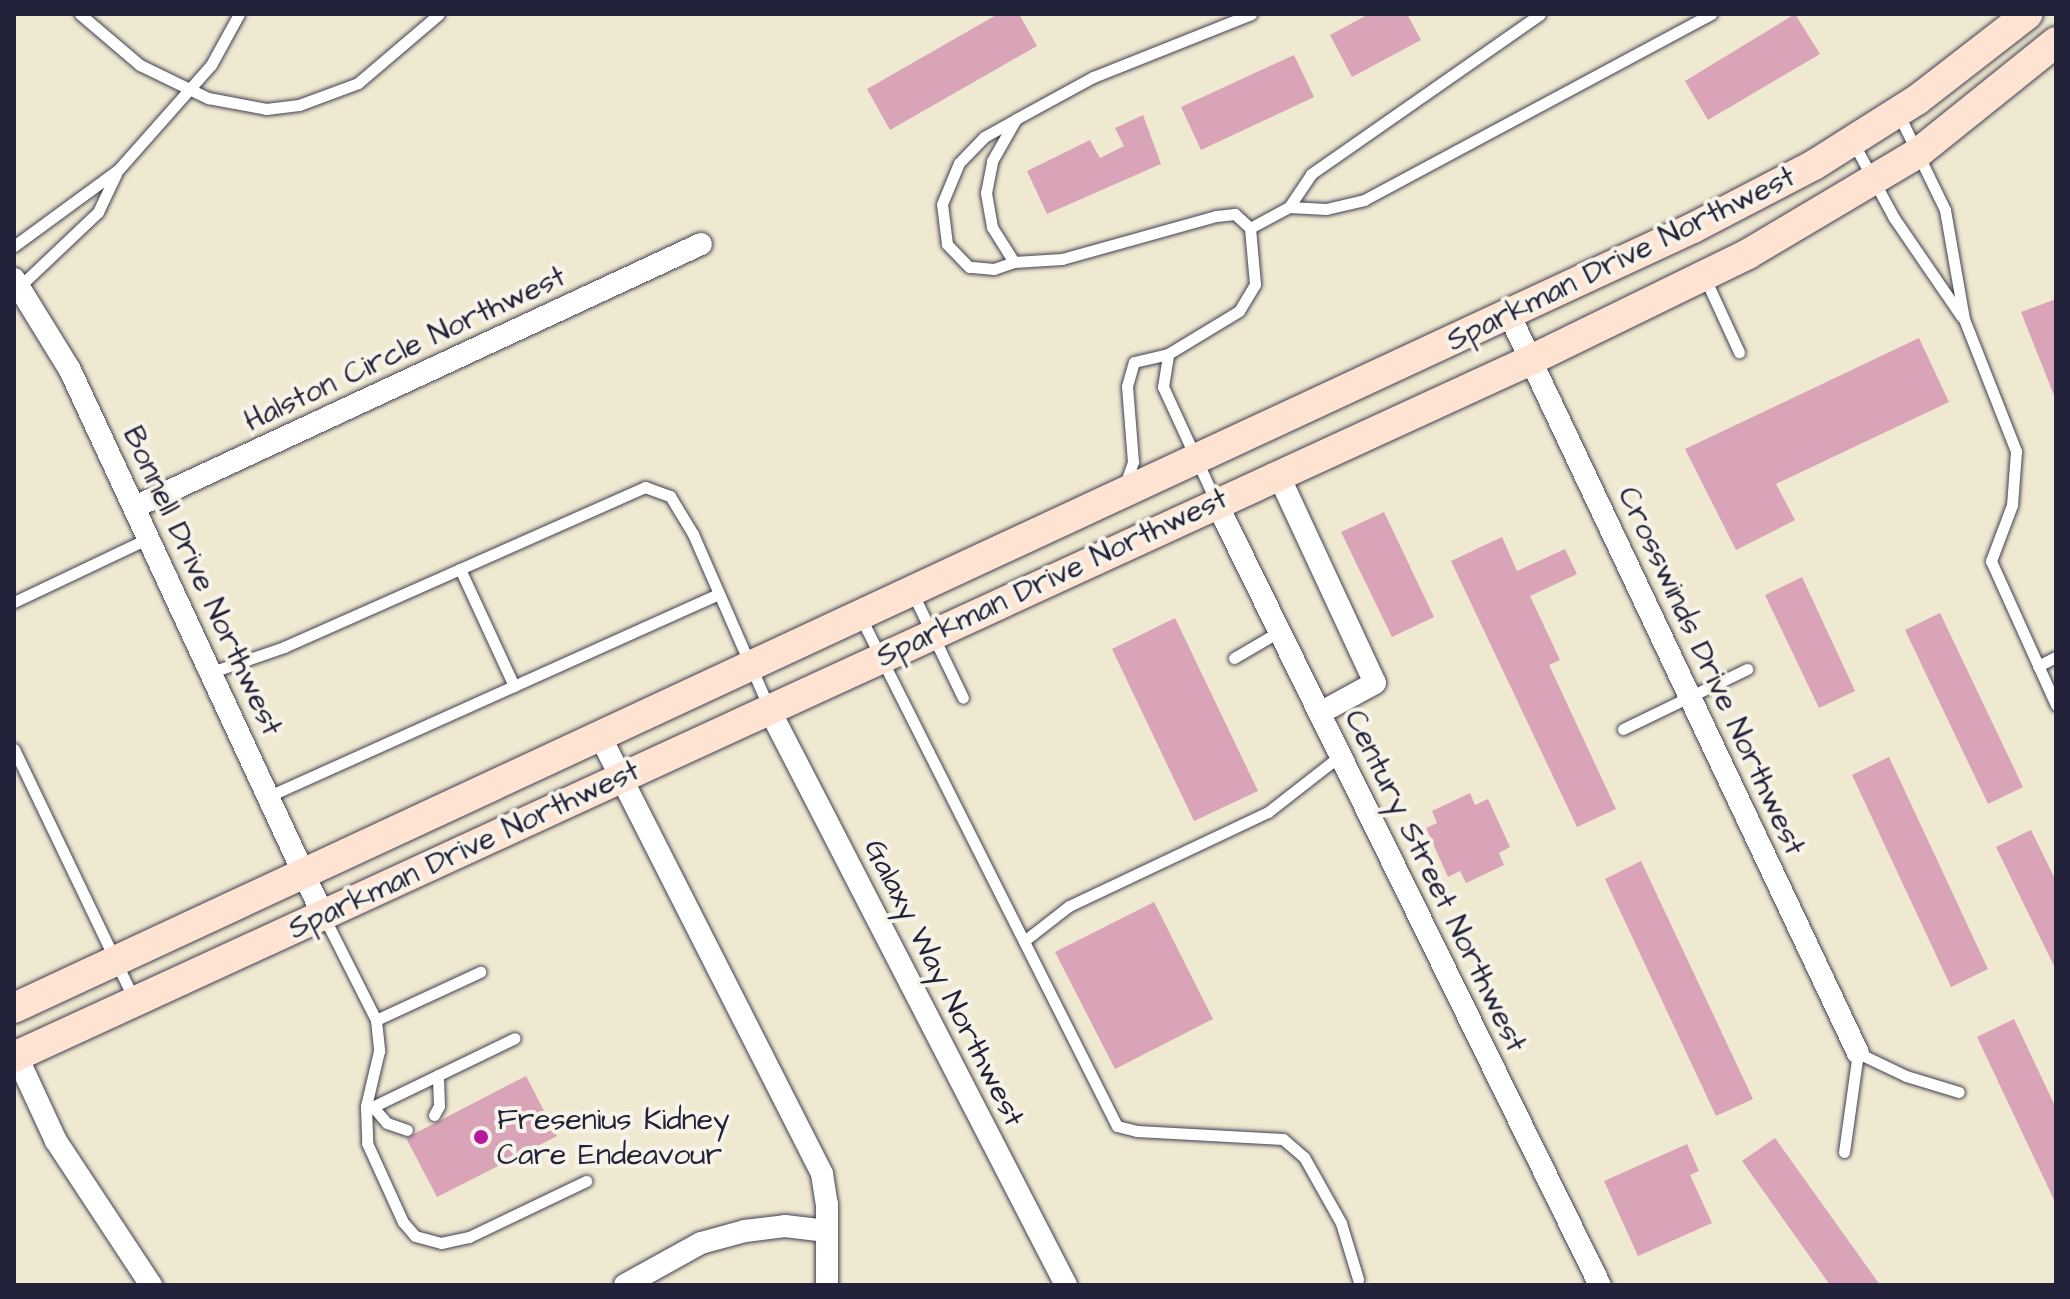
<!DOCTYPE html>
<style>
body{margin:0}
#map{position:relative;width:2070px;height:1299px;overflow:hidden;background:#f0e9d1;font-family:"Architects Daughter",sans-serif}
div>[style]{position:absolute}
.building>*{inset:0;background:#d9a4b7}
.roads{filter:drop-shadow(0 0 2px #414052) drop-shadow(0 0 2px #414052)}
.service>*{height:11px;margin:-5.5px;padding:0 5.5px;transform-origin:5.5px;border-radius:5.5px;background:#fff}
.minor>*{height:22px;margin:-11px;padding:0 11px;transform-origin:11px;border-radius:11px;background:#fff}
.secondary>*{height:30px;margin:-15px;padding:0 15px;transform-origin:15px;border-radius:15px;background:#fee3d2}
.dots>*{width:22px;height:22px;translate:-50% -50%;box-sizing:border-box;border:4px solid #f7f3e8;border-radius:50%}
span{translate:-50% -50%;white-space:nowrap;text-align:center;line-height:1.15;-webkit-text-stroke:8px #f7f3e8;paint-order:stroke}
.street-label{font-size:30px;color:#22223b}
.poi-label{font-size:30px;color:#22223b}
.left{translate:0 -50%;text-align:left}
.frame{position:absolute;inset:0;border:16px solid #22223b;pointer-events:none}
</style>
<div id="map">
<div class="building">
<div style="clip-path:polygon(998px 14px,1019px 14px,1037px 46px,890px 130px,867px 89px)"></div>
<div style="clip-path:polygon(1369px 14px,1407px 14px,1421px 40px,1352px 77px,1330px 35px)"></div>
<div style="clip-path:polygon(1795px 14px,1820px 54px,1708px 120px,1685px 81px)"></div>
<div style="clip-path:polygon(1294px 55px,1314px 97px,1201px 150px,1181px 107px)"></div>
<div style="clip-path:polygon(1143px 115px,1161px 164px,1047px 214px,1027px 171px,1090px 140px,1100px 158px,1124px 146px,1115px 128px)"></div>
<div style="clip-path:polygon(2056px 299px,2056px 398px,2055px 398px,2021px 312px)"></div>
<div style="clip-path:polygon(1919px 338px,1949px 402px,1776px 484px,1795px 520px,1736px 550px,1685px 449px)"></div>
<div style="clip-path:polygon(1384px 512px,1434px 617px,1392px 637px,1341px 532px)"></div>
<div style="clip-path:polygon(1502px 537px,1517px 571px,1565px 549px,1577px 574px,1530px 596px,1560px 660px,1549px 665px,1616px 809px,1577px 827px,1451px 561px)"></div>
<div style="clip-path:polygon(1802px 577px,1855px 691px,1819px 708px,1765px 595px)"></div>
<div style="clip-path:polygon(1940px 613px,2023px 787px,1988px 804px,1905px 630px)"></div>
<div style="clip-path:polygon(1175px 618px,1258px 791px,1194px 821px,1112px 649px)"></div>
<div style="clip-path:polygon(1889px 757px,1988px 969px,1951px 987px,1852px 775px)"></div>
<div style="clip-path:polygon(1470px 793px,1475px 805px,1488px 799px,1510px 847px,1499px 853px,1504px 865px,1466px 883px,1460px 871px,1448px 877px,1426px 828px,1437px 823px,1432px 811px)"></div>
<div style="clip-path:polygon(2031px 830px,2056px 881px,2056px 970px,1996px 847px)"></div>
<div style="clip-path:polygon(1641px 861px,1753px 1099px,1716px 1116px,1605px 879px)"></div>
<div style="clip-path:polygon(1154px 902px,1213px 1019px,1115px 1069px,1055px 952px)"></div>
<div style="clip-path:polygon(2014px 1019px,2056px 1108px,2056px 1204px,1977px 1037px)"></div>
<div style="clip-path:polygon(526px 1076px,557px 1136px,437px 1197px,406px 1138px)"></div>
<div style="clip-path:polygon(1775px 1138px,1880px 1285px,1830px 1285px,1742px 1161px)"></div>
<div style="clip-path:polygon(1687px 1144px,1699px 1171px,1690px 1175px,1712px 1223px,1638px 1256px,1604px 1181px)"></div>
</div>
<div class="roads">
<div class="service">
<div style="left:80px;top:14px;width:79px;rotate:40.4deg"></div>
<div style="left:140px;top:65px;width:76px;rotate:25.9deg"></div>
<div style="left:208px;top:98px;width:59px;rotate:10.7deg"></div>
<div style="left:266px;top:109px;width:33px;rotate:-7deg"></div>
<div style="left:299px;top:105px;width:63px;rotate:-20.4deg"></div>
<div style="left:358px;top:83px;width:106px;rotate:-40.4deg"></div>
<div style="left:1898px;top:113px;width:108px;rotate:64.1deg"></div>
<div style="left:1945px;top:210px;width:111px;rotate:80.1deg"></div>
<div style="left:1964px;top:319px;width:142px;rotate:68.5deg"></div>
<div style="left:2016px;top:451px;width:54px;rotate:94.2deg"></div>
<div style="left:2012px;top:505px;width:60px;rotate:110.6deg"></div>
<div style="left:1991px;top:561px;width:158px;rotate:65.7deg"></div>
<div style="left:1854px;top:144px;width:84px;rotate:61.6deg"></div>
<div style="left:1894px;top:218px;width:119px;rotate:55.6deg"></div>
<div style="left:1289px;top:207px;width:40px;rotate:-56deg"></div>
<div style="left:1311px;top:174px;width:279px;rotate:-34.9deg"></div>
<div style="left:1250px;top:228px;width:44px;rotate:-28.3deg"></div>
<div style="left:1289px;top:207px;width:37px;rotate:3deg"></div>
<div style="left:1326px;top:209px;width:39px;rotate:-13deg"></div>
<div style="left:1364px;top:200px;width:394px;rotate:-28.2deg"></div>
<div style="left:14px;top:246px;width:129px;rotate:-36.2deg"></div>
<div style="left:118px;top:170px;width:140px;rotate:-48.5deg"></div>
<div style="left:211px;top:65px;width:58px;rotate:-61.2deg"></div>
<div style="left:1014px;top:262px;width:21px;rotate:161deg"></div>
<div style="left:994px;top:269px;width:25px;rotate:-175deg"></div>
<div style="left:969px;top:267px;width:32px;rotate:-134deg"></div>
<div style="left:947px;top:244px;width:40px;rotate:-97.1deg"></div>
<div style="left:942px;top:204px;width:44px;rotate:-67.5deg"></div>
<div style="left:959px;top:163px;width:36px;rotate:-46deg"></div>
<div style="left:984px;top:137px;width:37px;rotate:-29deg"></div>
<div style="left:1704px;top:276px;width:84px;rotate:65.3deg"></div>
<div style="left:20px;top:286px;width:108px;rotate:-43.5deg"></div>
<div style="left:98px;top:212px;width:42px;rotate:-64.7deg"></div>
<div style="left:1124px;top:488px;width:28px;rotate:-71deg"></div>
<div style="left:1133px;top:462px;width:76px;rotate:-94.5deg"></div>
<div style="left:1127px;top:386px;width:25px;rotate:-74deg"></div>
<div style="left:1134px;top:362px;width:35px;rotate:-13deg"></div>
<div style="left:1216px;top:502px;width:127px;rotate:-114.7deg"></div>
<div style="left:1163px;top:387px;width:33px;rotate:-81deg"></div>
<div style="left:1168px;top:354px;width:83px;rotate:-31.2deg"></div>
<div style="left:1239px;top:311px;width:31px;rotate:-59deg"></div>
<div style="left:1255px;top:284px;width:56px;rotate:-95.1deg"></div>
<div style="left:1250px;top:228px;width:21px;rotate:-137deg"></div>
<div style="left:1235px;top:214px;width:19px;rotate:174deg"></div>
<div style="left:1216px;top:216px;width:160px;rotate:164.4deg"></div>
<div style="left:1062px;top:259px;width:48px;rotate:176.4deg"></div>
<div style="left:1014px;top:262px;width:41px;rotate:-122.2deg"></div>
<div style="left:992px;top:227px;width:35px;rotate:-100deg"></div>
<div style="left:986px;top:193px;width:33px;rotate:-79deg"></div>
<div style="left:992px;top:161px;width:48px;rotate:-60.3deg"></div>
<div style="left:1016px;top:119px;width:88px;rotate:-28.6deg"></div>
<div style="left:1093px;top:77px;width:170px;rotate:-21.7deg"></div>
<div style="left:460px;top:569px;width:129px;rotate:65.2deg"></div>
<div style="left:913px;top:594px;width:115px;rotate:64.3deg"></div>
<div style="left:14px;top:602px;width:149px;rotate:-25.4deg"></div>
<div style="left:860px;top:616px;width:571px;rotate:63.26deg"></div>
<div style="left:1117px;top:1126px;width:21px;rotate:14deg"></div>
<div style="left:1137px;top:1131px;width:146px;rotate:3.1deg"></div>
<div style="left:1283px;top:1139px;width:28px;rotate:41deg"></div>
<div style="left:1304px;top:1157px;width:76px;rotate:60.7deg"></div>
<div style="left:1341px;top:1223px;width:59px;rotate:73.1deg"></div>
<div style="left:1234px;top:658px;width:53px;rotate:-30.4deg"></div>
<div style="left:2038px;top:666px;width:20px;rotate:-27deg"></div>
<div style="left:212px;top:672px;width:76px;rotate:-19.1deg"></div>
<div style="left:284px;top:647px;width:395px;rotate:-23.9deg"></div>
<div style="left:645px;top:487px;width:27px;rotate:20deg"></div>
<div style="left:670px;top:496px;width:44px;rotate:58.8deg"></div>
<div style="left:693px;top:534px;width:190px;rotate:66.4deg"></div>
<div style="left:1623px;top:729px;width:138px;rotate:-25.8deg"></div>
<div style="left:14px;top:749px;width:280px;rotate:64.4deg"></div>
<div style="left:269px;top:796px;width:490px;rotate:-24.2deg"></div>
<div style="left:323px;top:915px;width:118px;rotate:63.2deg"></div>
<div style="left:376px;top:1020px;width:31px;rotate:84deg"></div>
<div style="left:379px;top:1051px;width:57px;rotate:103.3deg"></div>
<div style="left:366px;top:1106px;width:37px;rotate:88deg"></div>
<div style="left:367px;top:1143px;width:87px;rotate:65.5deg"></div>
<div style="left:403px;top:1222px;width:18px;rotate:49deg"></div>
<div style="left:415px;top:1236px;width:27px;rotate:15deg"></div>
<div style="left:441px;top:1243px;width:29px;rotate:-12deg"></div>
<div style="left:469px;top:1237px;width:130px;rotate:-25.6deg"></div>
<div style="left:1024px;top:941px;width:57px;rotate:-37.9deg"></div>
<div style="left:1069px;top:906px;width:220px;rotate:-25.3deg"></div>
<div style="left:1268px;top:812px;width:93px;rotate:-38deg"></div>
<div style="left:376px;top:1020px;width:115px;rotate:-24.8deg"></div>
<div style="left:373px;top:1107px;width:21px;rotate:49deg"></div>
<div style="left:387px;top:1123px;width:21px;rotate:19deg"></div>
<div style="left:366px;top:1110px;width:165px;rotate:-25.8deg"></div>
<div style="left:434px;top:1115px;width:10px;rotate:-61deg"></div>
<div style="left:439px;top:1106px;width:31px;rotate:-92deg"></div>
<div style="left:1844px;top:1152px;width:100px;rotate:-82deg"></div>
<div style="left:1858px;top:1053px;width:53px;rotate:25.6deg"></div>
<div style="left:1906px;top:1076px;width:55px;rotate:16.8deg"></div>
</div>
<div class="minor">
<div style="left:14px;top:279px;width:107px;rotate:58.4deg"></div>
<div style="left:70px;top:370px;width:601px;rotate:65.1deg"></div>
<div style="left:1509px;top:314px;width:817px;rotate:64.72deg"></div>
<div style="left:1278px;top:474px;width:230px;rotate:65.1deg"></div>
<div style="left:1375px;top:683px;width:63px;rotate:151.4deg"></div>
<div style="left:1216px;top:502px;width:872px;rotate:63.88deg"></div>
<div style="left:135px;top:507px;width:624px;rotate:-24.92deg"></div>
<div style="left:769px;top:709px;width:648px;rotate:62.72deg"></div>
<div style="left:600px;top:736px;width:491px;rotate:63.1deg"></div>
<div style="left:822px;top:1174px;width:30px;rotate:81deg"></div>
<div style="left:827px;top:1204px;width:81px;rotate:90deg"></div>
<div style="left:14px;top:1050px;width:100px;rotate:65.2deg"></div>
<div style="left:56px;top:1141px;width:173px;rotate:56.6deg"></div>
<div style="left:625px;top:1285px;width:87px;rotate:-28.9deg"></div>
<div style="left:701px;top:1243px;width:46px;rotate:-15.3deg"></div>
<div style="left:745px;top:1231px;width:40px;rotate:-7.1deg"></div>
<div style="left:785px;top:1226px;width:42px;rotate:6.8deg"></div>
</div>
<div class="secondary">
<div style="left:14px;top:1008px;width:1851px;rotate:-24.92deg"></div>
<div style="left:1693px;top:228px;width:136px;rotate:-27.5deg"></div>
<div style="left:1814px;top:165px;width:122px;rotate:-32.3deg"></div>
<div style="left:1917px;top:100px;width:140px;rotate:-37.8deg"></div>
<div style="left:14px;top:1057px;width:1669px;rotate:-24.68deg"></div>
<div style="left:1531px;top:360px;width:242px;rotate:-26deg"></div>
<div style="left:1748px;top:254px;width:198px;rotate:-30.7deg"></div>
<div style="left:1918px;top:153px;width:177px;rotate:-38.8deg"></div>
</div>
</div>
<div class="dots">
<div style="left:481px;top:1137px;background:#b5179e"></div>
</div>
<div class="street-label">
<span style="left:1621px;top:259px;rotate:-26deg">Sparkman Drive Northwest</span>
<span style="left:405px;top:349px;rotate:-25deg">Halston Circle Northwest</span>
<span style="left:1052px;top:578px;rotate:-25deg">Sparkman Drive Northwest</span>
<span style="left:202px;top:581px;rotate:65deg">Bonnell Drive Northwest</span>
<span style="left:1711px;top:671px;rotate:65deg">Crosswinds Drive Northwest</span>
<span style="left:464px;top:850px;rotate:-25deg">Sparkman Drive Northwest</span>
<span style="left:1435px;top:881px;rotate:64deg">Century Street Northwest</span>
<span style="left:944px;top:983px;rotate:63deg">Galaxy Way Northwest</span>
</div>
<div class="poi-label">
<span class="left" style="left:497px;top:1137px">Fresenius Kidney<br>Care Endeavour</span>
</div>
<div class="frame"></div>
</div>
